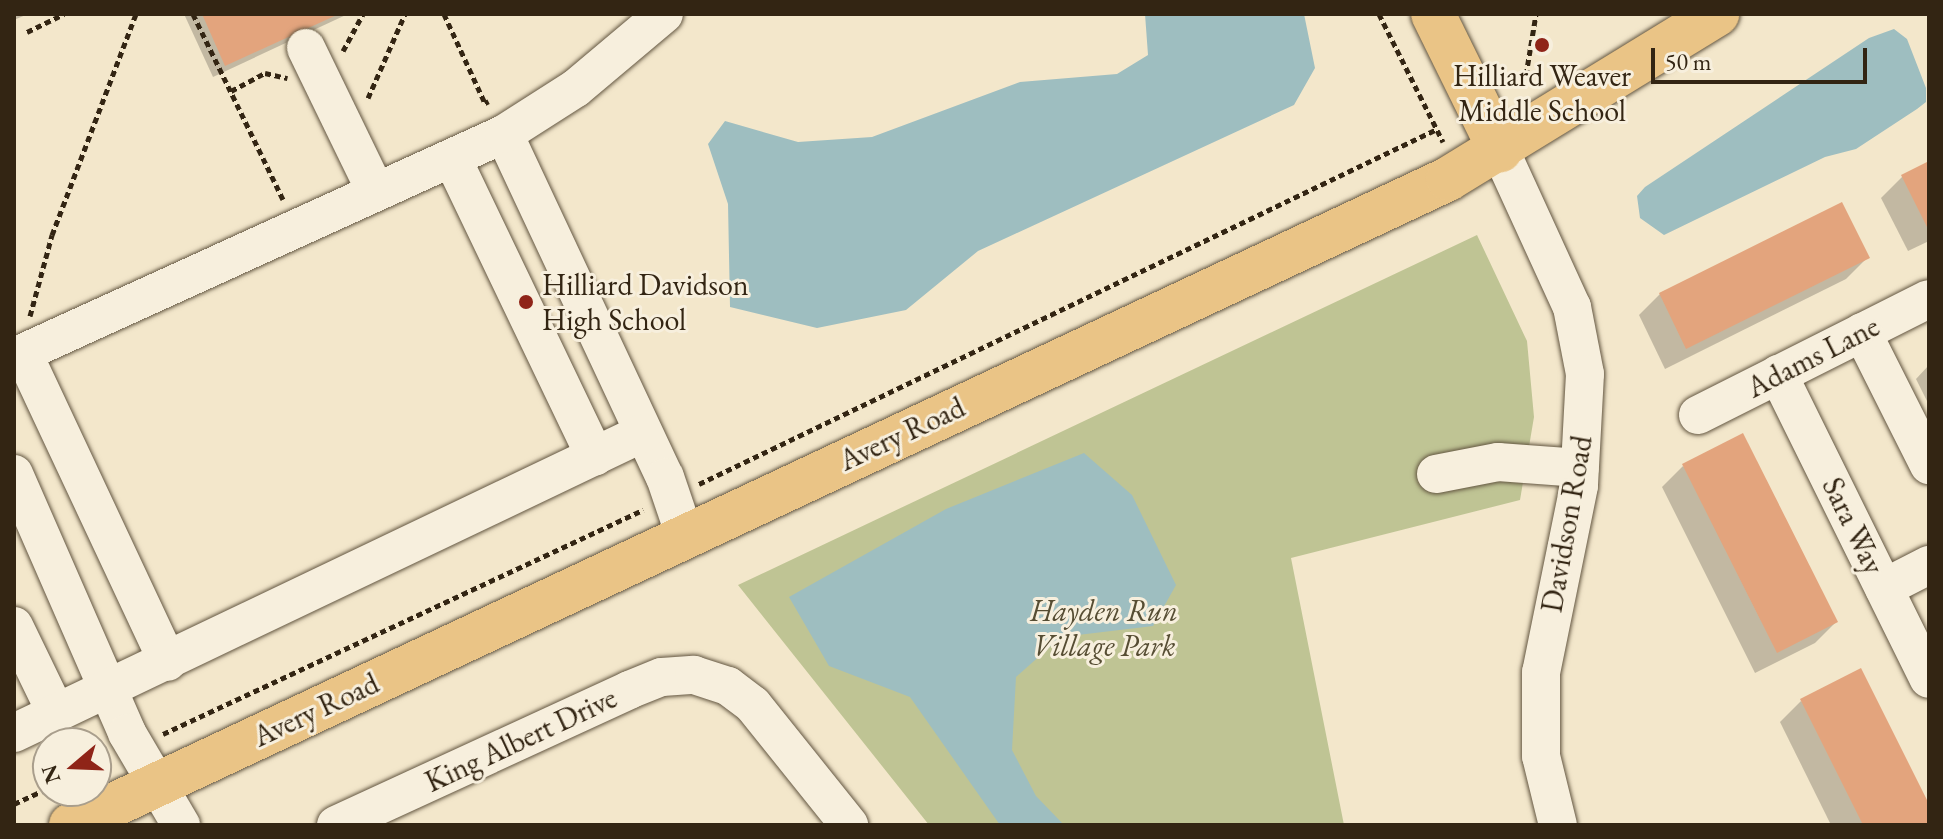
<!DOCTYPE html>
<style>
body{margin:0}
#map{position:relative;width:1943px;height:839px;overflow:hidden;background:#f3e7cb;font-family:"EB Garamond",serif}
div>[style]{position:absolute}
.green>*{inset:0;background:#bfc494}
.water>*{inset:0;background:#9ebec0}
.shadow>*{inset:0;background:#0003}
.building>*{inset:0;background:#e3a47d}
.path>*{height:5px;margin-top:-2.5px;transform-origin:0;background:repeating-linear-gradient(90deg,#332513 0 6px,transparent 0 10px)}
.roads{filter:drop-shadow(0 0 2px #635641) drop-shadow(0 0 2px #635641)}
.minor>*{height:38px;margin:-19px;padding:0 19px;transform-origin:19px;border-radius:19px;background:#f7efdd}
.major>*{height:44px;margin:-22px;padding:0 22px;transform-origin:22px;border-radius:22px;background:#eac486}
.dots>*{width:22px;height:22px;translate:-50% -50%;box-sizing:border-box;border:4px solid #f7efdd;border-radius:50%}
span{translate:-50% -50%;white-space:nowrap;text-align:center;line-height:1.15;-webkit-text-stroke:6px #f7efdd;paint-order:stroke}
.poi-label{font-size:30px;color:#332513}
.left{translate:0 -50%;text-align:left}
.street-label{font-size:30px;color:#332513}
.park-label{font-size:30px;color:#564d33;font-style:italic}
.frame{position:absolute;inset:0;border:16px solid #332513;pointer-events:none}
.north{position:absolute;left:32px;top:727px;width:80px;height:80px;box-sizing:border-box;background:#f7efdd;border:2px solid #a99e8c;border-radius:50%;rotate:251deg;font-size:22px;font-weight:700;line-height:32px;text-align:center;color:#332513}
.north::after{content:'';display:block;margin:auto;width:28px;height:36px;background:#8f2418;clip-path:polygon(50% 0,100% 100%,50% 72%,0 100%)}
.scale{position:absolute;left:1651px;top:48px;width:216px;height:36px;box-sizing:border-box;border:4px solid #332513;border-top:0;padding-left:10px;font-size:24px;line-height:28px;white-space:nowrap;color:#332513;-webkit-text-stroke:6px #f7efdd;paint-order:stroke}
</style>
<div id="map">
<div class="green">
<div style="clip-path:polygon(1477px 235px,1527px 341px,1534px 417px,1520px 500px,1291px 558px,1344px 825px,929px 825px,738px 585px)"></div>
</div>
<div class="water">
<div style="clip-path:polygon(1145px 14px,1304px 14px,1315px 68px,1294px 105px,978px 251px,906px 310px,817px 328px,730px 307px,728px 204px,708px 144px,725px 121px,798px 142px,872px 137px,1020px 82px,1117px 74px,1148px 55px)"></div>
<div style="clip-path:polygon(1894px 29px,1907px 39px,1926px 88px,1926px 102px,1917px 109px,1856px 149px,1825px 157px,1664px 235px,1640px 218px,1637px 196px,1645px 187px,1869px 38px)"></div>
<div style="clip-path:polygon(1084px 453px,1132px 495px,1176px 585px,1153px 626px,1061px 637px,1016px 677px,1012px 750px,1036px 796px,1064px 825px,1000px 825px,910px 697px,829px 666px,789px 597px,946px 509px)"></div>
</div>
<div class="shadow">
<div style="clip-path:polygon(14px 14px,28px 14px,14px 20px)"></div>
<div style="clip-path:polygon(184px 14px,348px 14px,213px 77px)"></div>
<div style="clip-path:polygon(1929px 164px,1929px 241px,1908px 251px,1881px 198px,1902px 177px)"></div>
<div style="clip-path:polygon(1867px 258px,1846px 279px,1665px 369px,1639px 315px,1660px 294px)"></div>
<div style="clip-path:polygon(1929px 365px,1929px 405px,1916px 379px)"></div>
<div style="clip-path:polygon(1683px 466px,1836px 622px,1815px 643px,1755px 673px,1662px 487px)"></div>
<div style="clip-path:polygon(1801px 701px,1929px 809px,1929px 825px,1831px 825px,1780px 722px)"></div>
</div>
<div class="building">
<div style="clip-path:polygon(202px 14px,339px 14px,225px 66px)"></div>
<div style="clip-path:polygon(1929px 161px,1929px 231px,1901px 175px)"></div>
<div style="clip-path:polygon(1842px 202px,1870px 258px,1686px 349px,1659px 293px)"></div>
<div style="clip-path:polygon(1743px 433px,1838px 622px,1777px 653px,1682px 464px)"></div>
<div style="clip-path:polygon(1861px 668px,1929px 804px,1929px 825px,1863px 825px,1800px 699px)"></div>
</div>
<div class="path">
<div style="left:193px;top:14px;width:206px;rotate:64.1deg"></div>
<div style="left:444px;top:14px;width:98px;rotate:65.3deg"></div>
<div style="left:485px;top:103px;width:4px;rotate:-27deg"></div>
<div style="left:1379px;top:14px;width:143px;rotate:63.4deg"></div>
<div style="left:27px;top:32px;width:41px;rotate:-25.9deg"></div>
<div style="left:343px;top:51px;width:42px;rotate:-61.6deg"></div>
<div style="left:1518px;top:79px;width:9px;rotate:-27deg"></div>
<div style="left:1526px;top:75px;width:62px;rotate:-80.7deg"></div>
<div style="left:231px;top:91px;width:38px;rotate:-28deg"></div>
<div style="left:265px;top:73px;width:23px;rotate:13deg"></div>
<div style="left:368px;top:98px;width:92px;rotate:-66.2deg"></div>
<div style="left:30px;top:316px;width:84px;rotate:-74.8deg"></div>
<div style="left:52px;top:235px;width:236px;rotate:-69.2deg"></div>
<div style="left:699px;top:484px;width:819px;rotate:-25.69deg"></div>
<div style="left:163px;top:734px;width:530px;rotate:-25.02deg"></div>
<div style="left:96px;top:765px;width:12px;rotate:-24deg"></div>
<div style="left:14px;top:804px;width:38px;rotate:-25deg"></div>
</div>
<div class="roads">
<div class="minor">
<div style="left:306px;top:48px;width:160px;rotate:64.1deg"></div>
<div style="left:504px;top:134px;width:379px;rotate:64.9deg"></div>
<div style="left:665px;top:477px;width:62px;rotate:71.3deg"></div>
<div style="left:1500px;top:150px;width:173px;rotate:65.4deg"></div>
<div style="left:1572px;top:307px;width:68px;rotate:79deg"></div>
<div style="left:1585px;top:374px;width:112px;rotate:93.1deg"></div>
<div style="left:1579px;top:486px;width:190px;rotate:101.5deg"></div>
<div style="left:1541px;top:672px;width:84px;rotate:90deg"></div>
<div style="left:1541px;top:756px;width:71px;rotate:76.2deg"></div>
<div style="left:452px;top:158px;width:331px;rotate:64.4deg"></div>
<div style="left:1862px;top:332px;width:149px;rotate:63.3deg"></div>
<div style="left:23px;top:353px;width:341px;rotate:64.9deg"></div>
<div style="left:14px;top:357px;width:538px;rotate:-24.47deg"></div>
<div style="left:504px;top:134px;width:85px;rotate:-32.6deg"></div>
<div style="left:576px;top:88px;width:115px;rotate:-40.1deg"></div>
<div style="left:1778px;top:374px;width:340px;rotate:63.7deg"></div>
<div style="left:1698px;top:415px;width:258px;rotate:-26.7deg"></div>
<div style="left:14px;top:474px;width:283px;rotate:66.4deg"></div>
<div style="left:127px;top:733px;width:107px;rotate:59.6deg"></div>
<div style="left:1436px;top:474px;width:63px;rotate:-11deg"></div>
<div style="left:1498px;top:462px;width:82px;rotate:4.2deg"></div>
<div style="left:1884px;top:588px;width:51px;rotate:-27.1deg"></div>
<div style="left:14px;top:626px;width:97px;rotate:64.2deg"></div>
<div style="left:14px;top:733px;width:697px;rotate:-25.5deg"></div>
<div style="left:336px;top:825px;width:323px;rotate:-24.7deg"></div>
<div style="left:629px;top:690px;width:35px;rotate:-22deg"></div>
<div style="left:662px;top:677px;width:32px;rotate:-4deg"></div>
<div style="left:694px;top:675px;width:36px;rotate:18deg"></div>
<div style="left:728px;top:686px;width:31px;rotate:37deg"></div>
<div style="left:753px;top:705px;width:154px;rotate:51.3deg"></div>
</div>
<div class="major">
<div style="left:1433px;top:14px;width:152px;rotate:63.8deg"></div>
<div style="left:71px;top:825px;width:1521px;rotate:-25.13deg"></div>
<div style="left:1448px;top:179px;width:316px;rotate:-31.5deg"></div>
</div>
</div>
<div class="dots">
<div style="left:1542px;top:45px;background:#8f2418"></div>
<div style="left:526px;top:302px;background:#8f2418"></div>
</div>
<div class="poi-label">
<span style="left:1542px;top:93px">Hilliard Weaver<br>Middle School</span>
<span class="left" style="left:542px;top:302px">Hilliard Davidson<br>High School</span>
</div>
<div class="street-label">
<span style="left:1813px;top:357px;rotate:-27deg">Adams Lane</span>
<span style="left:902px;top:434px;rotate:-25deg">Avery Road</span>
<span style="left:1567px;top:524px;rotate:-80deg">Davidson Road</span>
<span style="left:1853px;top:526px;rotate:64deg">Sara Way</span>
<span style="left:316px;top:710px;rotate:-25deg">Avery Road</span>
<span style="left:521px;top:740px;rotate:-25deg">King Albert Drive</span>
</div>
<div class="park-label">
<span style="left:1104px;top:628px">Hayden Run<br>Village Park</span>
</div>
<div class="frame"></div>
<div class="north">N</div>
<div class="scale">50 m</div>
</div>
